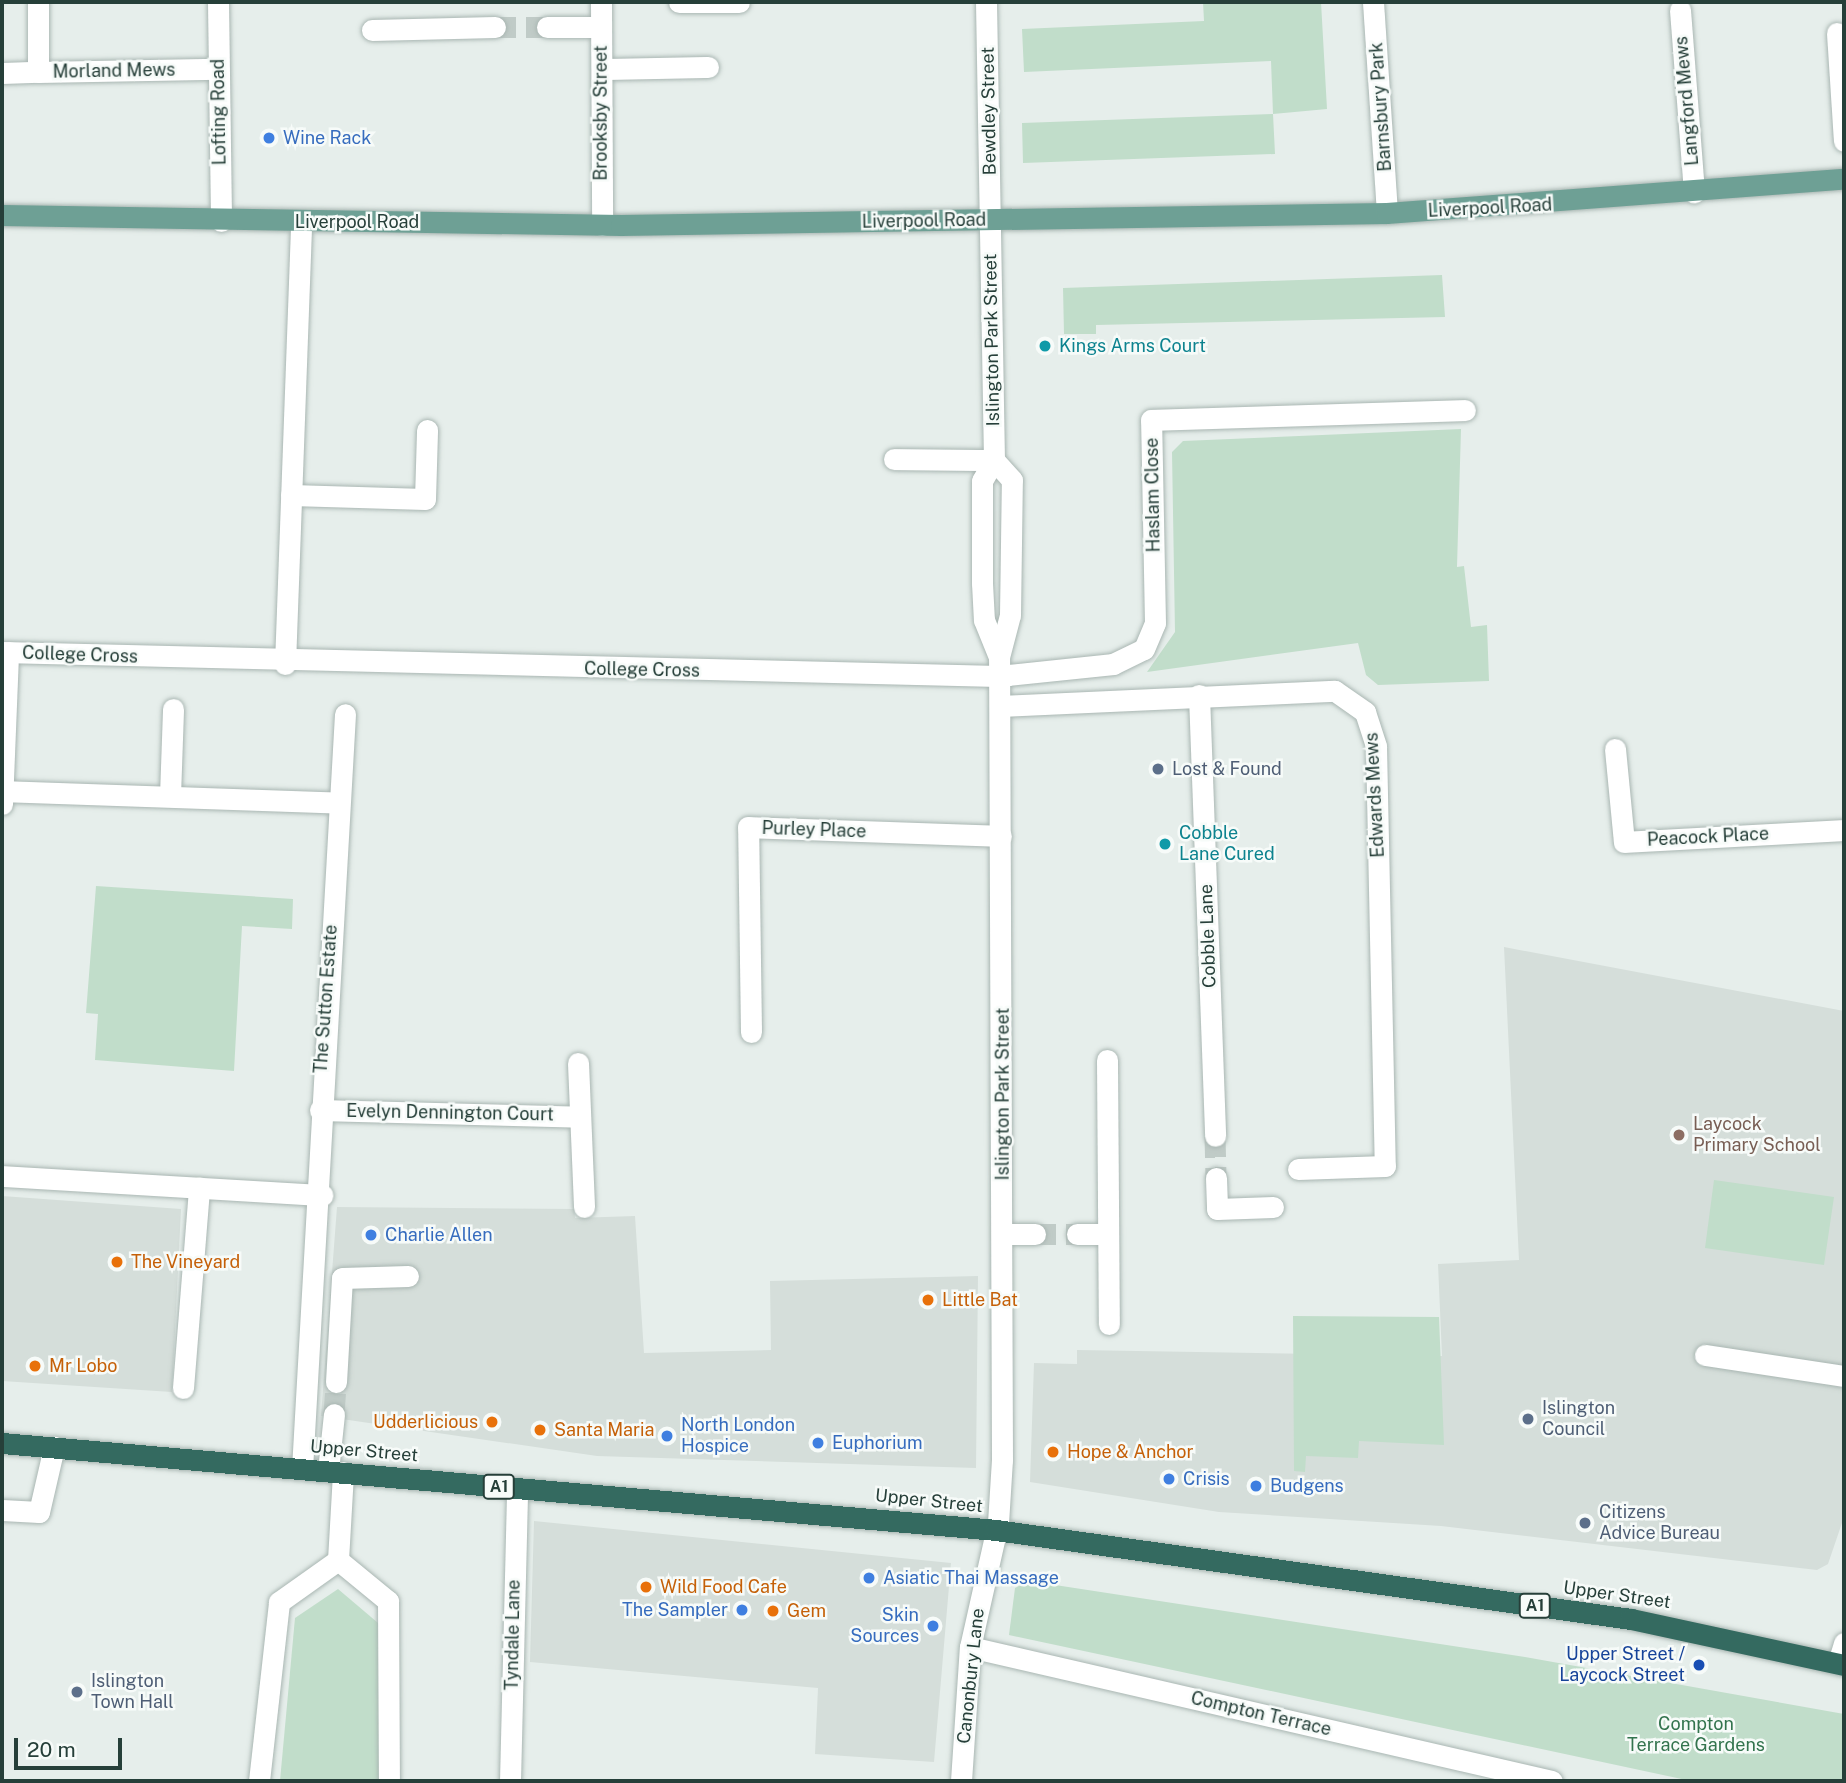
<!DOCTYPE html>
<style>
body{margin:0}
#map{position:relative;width:1846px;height:1783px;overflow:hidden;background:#e6eeeb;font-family:"Public Sans",sans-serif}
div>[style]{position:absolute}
.built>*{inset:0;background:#d5deda}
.green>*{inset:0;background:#c1ddca}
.minor-tunnel>*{height:21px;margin-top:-10.5px;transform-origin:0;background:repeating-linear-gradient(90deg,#c0cbc7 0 21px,transparent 0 31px)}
.roads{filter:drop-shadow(0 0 2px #a9b6b2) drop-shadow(0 0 2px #a9b6b2)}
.minor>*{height:21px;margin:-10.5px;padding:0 10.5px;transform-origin:10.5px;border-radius:10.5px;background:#fff}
.major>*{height:21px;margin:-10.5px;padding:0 10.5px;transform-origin:10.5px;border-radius:10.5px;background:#6ea095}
.highway>*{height:21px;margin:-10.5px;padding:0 10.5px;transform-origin:10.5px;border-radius:10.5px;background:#346a60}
.dots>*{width:19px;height:19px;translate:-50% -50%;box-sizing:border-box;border:4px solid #f7fbf9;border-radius:50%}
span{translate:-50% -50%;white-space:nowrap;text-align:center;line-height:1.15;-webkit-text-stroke:5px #f7fbf9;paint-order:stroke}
.shield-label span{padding:2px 5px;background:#f7fbf9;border:2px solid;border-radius:5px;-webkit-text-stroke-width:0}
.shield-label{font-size:16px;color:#263f39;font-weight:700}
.street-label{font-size:18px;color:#263f39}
.shop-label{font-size:18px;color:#366cbe}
.left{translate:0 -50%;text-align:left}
.right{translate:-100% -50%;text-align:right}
.culture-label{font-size:18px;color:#0d838f}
.service-label{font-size:18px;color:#4e5e75}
.education-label{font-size:18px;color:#785e54}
.food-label{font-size:18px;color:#c56008}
.transit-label{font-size:18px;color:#164399}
.park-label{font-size:18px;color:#33744e}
.frame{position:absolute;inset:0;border:4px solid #263f39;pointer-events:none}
.scale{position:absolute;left:14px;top:1738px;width:108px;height:32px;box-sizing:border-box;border:4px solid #263f39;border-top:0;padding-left:9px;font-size:21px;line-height:24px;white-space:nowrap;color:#263f39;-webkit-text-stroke:5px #f7fbf9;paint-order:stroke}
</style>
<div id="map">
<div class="built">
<div style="clip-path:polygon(1504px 947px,1844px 1011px,1844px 1517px,1828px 1564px,1817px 1570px,1441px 1526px,1219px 1512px,1030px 1482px,1034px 1363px,1077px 1364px,1077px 1350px,1442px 1356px,1438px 1264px,1519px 1260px)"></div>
<div style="clip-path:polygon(2px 1196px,181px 1209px,172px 1392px,2px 1381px)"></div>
<div style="clip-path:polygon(337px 1207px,574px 1209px,575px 1218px,635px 1216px,644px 1353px,771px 1350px,770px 1281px,978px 1276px,976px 1468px,597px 1456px,321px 1416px)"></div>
<div style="clip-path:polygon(534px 1521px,951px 1563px,934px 1762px,815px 1754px,818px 1688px,530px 1662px)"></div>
</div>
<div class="green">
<div style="clip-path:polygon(1203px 2px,1321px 2px,1327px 109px,1273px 114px,1275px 154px,1023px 163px,1022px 123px,1273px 114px,1271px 61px,1024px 72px,1022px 29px,1204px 21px)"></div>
<div style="clip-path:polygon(1442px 275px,1445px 317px,1096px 325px,1096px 334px,1064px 334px,1063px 288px)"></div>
<div style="clip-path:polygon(1461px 429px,1457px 567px,1464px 566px,1471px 627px,1487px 625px,1489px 681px,1378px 685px,1366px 675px,1358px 643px,1147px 672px,1175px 632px,1172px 452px,1183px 441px)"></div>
<div style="clip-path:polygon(96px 886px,293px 899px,292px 929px,242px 926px,234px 1071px,95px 1060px,98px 1014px,86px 1013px)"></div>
<div style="clip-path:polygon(1714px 1180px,1834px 1197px,1824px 1265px,1705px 1248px)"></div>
<div style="clip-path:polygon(1293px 1316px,1439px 1317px,1444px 1445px,1359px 1441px,1358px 1458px,1306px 1456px,1305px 1472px,1294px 1471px)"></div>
<div style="clip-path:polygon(1029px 1581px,1525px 1657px,1844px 1714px,1844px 1781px,1691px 1781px,1009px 1635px,1015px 1588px)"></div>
<div style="clip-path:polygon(338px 1589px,384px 1628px,382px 1781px,280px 1781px,295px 1618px)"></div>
</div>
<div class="minor-tunnel">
<div style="left:495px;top:27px;width:52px"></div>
<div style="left:1215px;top:1136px;width:42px;rotate:88.6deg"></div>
<div style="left:1035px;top:1234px;width:42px"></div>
<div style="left:334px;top:1414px;width:32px;rotate:-86deg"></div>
</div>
<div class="roads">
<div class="minor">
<div style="left:38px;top:2px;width:70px;rotate:90deg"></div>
<div style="left:38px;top:72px;width:180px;rotate:-1deg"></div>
<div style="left:218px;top:2px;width:219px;rotate:89.2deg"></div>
<div style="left:601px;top:2px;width:223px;rotate:89.7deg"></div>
<div style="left:679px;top:2px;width:60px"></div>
<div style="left:986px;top:2px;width:458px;rotate:89deg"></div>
<div style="left:994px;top:460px;width:24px;rotate:120deg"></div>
<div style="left:982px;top:481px;width:102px;rotate:90deg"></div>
<div style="left:982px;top:583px;width:37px;rotate:87deg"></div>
<div style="left:984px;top:620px;width:40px;rotate:68deg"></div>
<div style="left:1373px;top:2px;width:211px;rotate:86.2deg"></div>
<div style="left:1680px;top:10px;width:183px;rotate:85.6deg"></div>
<div style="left:547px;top:27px;width:54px"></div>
<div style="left:372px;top:30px;width:123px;rotate:-1.4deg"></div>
<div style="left:1837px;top:33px;width:108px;rotate:86.3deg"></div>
<div style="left:604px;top:69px;width:104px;rotate:-1.1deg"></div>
<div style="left:2px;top:73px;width:36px;rotate:-2deg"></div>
<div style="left:894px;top:459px;width:100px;rotate:0.6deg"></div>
<div style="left:291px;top:495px;width:134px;rotate:1.7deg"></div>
<div style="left:425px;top:499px;width:69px;rotate:-88.3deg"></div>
<div style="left:2px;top:652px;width:997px;rotate:1.38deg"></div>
<div style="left:999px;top:676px;width:115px;rotate:-6deg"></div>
<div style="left:1113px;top:664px;width:34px;rotate:-26deg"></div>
<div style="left:1144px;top:649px;width:28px;rotate:-67deg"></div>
<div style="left:1155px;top:623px;width:203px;rotate:-91.1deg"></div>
<div style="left:1151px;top:420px;width:314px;rotate:-1.8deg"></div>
<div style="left:285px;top:664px;width:443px;rotate:-87.9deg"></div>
<div style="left:1199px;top:695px;width:441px;rotate:87.9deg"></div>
<div style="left:1000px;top:706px;width:335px;rotate:-2.6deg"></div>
<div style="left:1335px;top:691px;width:37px;rotate:35deg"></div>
<div style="left:1365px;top:712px;width:36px;rotate:72deg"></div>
<div style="left:1376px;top:746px;width:420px;rotate:88.8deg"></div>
<div style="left:1385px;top:1166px;width:87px;rotate:178deg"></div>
<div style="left:1615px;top:749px;width:93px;rotate:84.5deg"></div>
<div style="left:1624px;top:842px;width:220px;rotate:-3.1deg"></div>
<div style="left:3px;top:791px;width:336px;rotate:2deg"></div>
<div style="left:170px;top:796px;width:87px;rotate:-88deg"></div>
<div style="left:2px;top:804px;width:152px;rotate:-87.7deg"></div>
<div style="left:751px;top:1032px;width:205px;rotate:-90.8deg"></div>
<div style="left:748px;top:827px;width:253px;rotate:2deg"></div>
<div style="left:1107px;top:1060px;width:264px;rotate:89.6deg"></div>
<div style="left:578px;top:1063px;width:144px;rotate:87.6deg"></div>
<div style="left:320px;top:1110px;width:260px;rotate:1.5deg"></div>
<div style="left:2px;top:1176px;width:321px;rotate:3.4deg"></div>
<div style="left:1216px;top:1178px;width:31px;rotate:88deg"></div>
<div style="left:1217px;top:1209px;width:56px;rotate:-2deg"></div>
<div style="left:1004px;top:1234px;width:31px"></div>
<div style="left:1077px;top:1234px;width:31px"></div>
<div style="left:1705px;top:1355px;width:141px;rotate:8.6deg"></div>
<div style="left:336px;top:1382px;width:104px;rotate:-86.7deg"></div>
<div style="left:342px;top:1278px;width:66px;rotate:-1.7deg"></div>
<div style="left:183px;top:1388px;width:201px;rotate:-85.4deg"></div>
<div style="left:302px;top:1469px;width:756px;rotate:-86.74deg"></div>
<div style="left:328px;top:1471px;width:57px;rotate:-84deg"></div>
<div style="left:2px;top:1510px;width:37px;rotate:3deg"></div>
<div style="left:39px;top:1512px;width:67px;rotate:-77deg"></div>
<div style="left:338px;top:1560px;width:65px;rotate:39.4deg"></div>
<div style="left:388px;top:1601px;width:180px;rotate:89.7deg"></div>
<div style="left:338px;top:1560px;width:88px;rotate:-86.7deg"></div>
<div style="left:970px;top:1647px;width:597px;rotate:12.97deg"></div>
<div style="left:1838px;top:1663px;width:21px;rotate:-73deg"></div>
<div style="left:259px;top:1781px;width:180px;rotate:-83.6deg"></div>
<div style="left:279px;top:1602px;width:72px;rotate:-35.4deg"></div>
<div style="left:510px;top:1781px;width:293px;rotate:-88.6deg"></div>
<div style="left:961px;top:1781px;width:134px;rotate:-86.2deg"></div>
<div style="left:970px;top:1647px;width:127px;rotate:-77.3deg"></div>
<div style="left:998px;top:1523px;width:63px;rotate:-86.4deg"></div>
<div style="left:1002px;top:1460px;width:803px;rotate:-90.21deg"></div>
<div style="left:999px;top:657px;width:43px;rotate:-75.3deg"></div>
<div style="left:1010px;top:615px;width:135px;rotate:-89.2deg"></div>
<div style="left:1012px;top:480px;width:27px;rotate:-132deg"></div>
</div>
<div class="major">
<div style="left:2px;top:215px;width:619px;rotate:0.93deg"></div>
<div style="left:621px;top:225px;width:766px;rotate:-0.9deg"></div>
<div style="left:1387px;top:213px;width:458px;rotate:-4.3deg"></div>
</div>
<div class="highway">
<div style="left:2px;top:1443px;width:998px;rotate:5deg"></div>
<div style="left:996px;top:1530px;width:641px;rotate:7.98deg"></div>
<div style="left:1631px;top:1619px;width:218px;rotate:12.2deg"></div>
</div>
</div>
<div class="dots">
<div style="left:269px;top:138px;background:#3f7fe0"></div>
<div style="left:1045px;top:346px;background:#0f9aa8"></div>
<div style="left:1158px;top:769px;background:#5c6f8a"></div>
<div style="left:1165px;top:844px;background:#0f9aa8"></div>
<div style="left:1679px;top:1135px;background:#8d6e63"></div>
<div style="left:371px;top:1235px;background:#3f7fe0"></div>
<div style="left:117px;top:1262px;background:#e8710a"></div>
<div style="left:928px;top:1300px;background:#e8710a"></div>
<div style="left:35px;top:1366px;background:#e8710a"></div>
<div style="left:1528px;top:1419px;background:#5c6f8a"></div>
<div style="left:492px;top:1422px;background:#e8710a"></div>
<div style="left:540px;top:1430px;background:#e8710a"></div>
<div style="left:667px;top:1436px;background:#3f7fe0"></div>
<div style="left:818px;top:1443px;background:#3f7fe0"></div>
<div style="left:1053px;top:1452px;background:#e8710a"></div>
<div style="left:1169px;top:1479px;background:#3f7fe0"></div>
<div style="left:1256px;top:1486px;background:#3f7fe0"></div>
<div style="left:1585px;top:1523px;background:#5c6f8a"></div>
<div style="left:869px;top:1578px;background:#3f7fe0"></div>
<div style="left:646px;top:1587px;background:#e8710a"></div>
<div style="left:742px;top:1610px;background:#3f7fe0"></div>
<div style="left:773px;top:1611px;background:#e8710a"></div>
<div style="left:933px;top:1626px;background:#3f7fe0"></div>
<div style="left:1699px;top:1665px;background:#1a4fb4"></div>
<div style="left:77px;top:1692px;background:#5c6f8a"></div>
</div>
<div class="shield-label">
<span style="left:499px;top:1487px">A1</span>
<span style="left:1535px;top:1606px">A1</span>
</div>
<div class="street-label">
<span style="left:114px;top:71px;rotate:-1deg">Morland Mews</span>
<span style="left:1687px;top:101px;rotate:-95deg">Langford Mews</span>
<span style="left:1381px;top:107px;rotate:-94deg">Barnsbury Park</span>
<span style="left:989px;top:111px;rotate:-91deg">Bewdley Street</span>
<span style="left:219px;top:112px;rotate:-91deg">Lofting Road</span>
<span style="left:601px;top:113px;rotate:-90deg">Brooksby Street</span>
<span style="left:1490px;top:208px;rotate:-3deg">Liverpool Road</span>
<span style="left:924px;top:221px;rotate:-1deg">Liverpool Road</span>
<span style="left:357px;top:222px">Liverpool Road</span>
<span style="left:992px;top:340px;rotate:-91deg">Islington Park Street</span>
<span style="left:1153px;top:495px;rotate:-91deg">Haslam Close</span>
<span style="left:80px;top:655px;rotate:2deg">College Cross</span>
<span style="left:642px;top:670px;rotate:1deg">College Cross</span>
<span style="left:1375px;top:795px;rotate:-93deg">Edwards Mews</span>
<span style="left:814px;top:830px;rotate:2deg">Purley Place</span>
<span style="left:1708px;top:837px;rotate:-3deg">Peacock Place</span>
<span style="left:1208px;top:936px;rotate:-92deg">Cobble Lane</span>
<span style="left:326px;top:999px;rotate:-86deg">The Sutton Estate</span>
<span style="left:1003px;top:1094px;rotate:-90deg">Islington Park Street</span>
<span style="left:450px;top:1113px;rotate:1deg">Evelyn Dennington Court</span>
<span style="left:364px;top:1451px;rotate:5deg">Upper Street</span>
<span style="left:929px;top:1501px;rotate:6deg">Upper Street</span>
<span style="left:1617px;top:1595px;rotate:8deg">Upper Street</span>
<span style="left:513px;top:1635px;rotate:-89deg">Tyndale Lane</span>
<span style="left:971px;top:1676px;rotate:-84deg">Canonbury Lane</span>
<span style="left:1261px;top:1714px;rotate:13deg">Compton Terrace</span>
</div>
<div class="shop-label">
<span class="left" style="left:283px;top:138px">Wine Rack</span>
<span class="left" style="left:385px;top:1235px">Charlie Allen</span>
<span class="left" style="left:681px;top:1436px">North London<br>Hospice</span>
<span class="left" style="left:832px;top:1443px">Euphorium</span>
<span class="left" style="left:1183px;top:1479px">Crisis</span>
<span class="left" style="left:1270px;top:1486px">Budgens</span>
<span class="left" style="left:883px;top:1578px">Asiatic Thai Massage</span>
<span class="right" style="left:728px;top:1610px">The Sampler</span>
<span class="right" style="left:919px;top:1626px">Skin<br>Sources</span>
</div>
<div class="culture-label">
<span class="left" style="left:1059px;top:346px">Kings Arms Court</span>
<span class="left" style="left:1179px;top:844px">Cobble<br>Lane Cured</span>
</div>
<div class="service-label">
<span class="left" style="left:1172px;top:769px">Lost &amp; Found</span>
<span class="left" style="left:1542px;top:1419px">Islington<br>Council</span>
<span class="left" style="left:1599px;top:1523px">Citizens<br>Advice Bureau</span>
<span class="left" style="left:91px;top:1692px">Islington<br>Town Hall</span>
</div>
<div class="education-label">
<span class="left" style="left:1693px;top:1135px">Laycock<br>Primary School</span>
</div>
<div class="food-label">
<span class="left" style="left:131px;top:1262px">The Vineyard</span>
<span class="left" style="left:942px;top:1300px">Little Bat</span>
<span class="left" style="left:49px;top:1366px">Mr Lobo</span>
<span class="right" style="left:478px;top:1422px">Udderlicious</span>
<span class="left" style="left:554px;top:1430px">Santa Maria</span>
<span class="left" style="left:1067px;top:1452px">Hope &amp; Anchor</span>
<span class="left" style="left:660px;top:1587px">Wild Food Cafe</span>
<span class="left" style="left:787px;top:1611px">Gem</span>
</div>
<div class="transit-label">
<span class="right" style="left:1685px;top:1665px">Upper Street /<br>Laycock Street</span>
</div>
<div class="park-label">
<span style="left:1696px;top:1735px">Compton<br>Terrace Gardens</span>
</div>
<div class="frame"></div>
<div class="scale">20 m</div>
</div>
